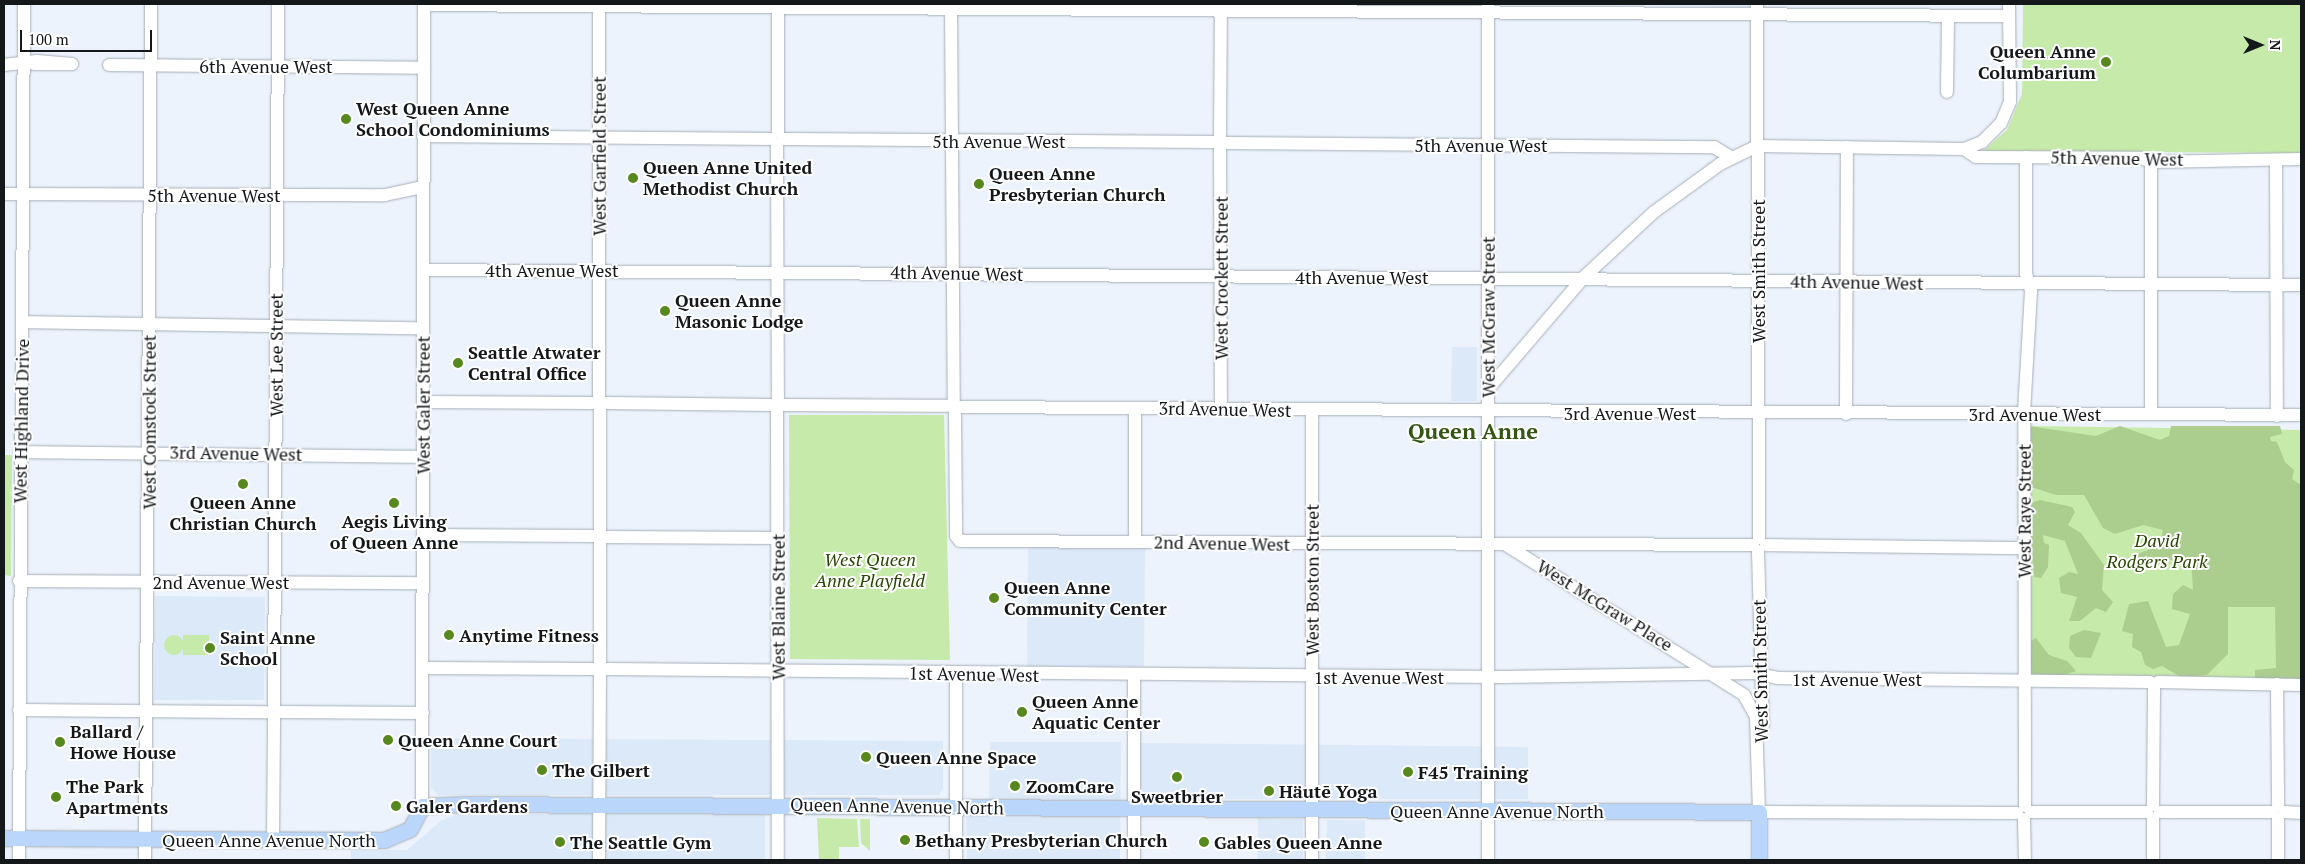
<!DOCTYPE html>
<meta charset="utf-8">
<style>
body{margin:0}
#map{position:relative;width:2305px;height:864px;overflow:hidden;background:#ecf3fd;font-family:"PT Serif",serif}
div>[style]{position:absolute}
.built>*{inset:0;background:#dce9f9}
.green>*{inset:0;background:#c6eaaa}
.round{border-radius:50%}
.forest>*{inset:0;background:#abce8f}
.roads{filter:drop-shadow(0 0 1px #a7aeb7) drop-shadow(0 0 1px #a7aeb7)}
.minor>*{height:12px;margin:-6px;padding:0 6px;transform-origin:6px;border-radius:6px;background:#fff}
.major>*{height:15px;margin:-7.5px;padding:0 7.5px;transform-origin:7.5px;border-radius:7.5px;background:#bad7fb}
.dots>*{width:14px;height:14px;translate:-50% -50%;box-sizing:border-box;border:2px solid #fff;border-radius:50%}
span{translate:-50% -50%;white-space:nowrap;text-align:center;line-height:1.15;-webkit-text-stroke:4px #fff;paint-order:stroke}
.poi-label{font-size:18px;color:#15181b;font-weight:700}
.right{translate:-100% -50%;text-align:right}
.left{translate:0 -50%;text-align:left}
.street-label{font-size:18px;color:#15181b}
.park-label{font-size:18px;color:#284700;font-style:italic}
.district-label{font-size:22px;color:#355513;font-weight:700}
.frame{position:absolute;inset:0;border:5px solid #15181b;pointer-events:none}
.north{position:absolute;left:2235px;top:20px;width:50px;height:50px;-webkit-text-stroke:4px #fff;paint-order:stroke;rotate:90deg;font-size:14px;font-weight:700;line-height:20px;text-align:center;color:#15181b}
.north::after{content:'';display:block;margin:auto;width:18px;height:22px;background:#15181b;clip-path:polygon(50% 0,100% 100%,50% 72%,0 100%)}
.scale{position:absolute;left:20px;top:30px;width:132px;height:22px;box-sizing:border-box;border:2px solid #15181b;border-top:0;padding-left:6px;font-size:15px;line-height:18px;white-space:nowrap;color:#15181b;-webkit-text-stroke:4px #fff;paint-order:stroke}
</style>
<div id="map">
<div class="built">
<div style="clip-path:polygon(1548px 4px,1750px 4px,1750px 7px)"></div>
<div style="clip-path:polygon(1452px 347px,1477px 347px,1477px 401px,1451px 401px)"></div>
<div style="clip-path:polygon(1028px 546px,1145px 547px,1144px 666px,1027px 666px)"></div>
<div style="clip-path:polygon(155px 596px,265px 597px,264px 700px,154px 700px)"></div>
<div style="clip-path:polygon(431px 738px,943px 741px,943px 788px,939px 795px,439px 795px,431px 787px)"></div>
<div style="clip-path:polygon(990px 742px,1121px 742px,1120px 860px,967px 860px,966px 812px,989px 812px)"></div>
<div style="clip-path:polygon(1140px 743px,1528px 747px,1528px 799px,1140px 799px)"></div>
<div style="clip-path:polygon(459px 814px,765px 814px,765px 860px,351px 860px,351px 850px,407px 850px,442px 820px)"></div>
<div style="clip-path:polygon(1258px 818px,1303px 819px,1303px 860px,1258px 860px)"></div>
<div style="clip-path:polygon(1327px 820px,1365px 821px,1365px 860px,1326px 860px)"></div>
</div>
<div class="green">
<div style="clip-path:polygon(2023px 4px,2301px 4px,2301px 153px,1983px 151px,2007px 130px,2022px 94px)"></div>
<div style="clip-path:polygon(789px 415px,944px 415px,950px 660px,790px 659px)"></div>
<div style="clip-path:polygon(2028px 426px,2301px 430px,2301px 677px,2287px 680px,2030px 676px)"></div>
<div style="clip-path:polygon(4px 455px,12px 455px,11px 576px,4px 575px)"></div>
<div style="clip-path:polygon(183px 635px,209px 635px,209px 655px,183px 655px)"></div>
<div class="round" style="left:164px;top:635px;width:20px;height:20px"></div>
<div style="clip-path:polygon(817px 818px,857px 819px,859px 847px,839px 847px,839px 860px,819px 860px)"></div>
<div style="clip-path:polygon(860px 819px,870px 819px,870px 851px,861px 843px)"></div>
</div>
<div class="forest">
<div style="clip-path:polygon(2028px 426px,2096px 436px,2120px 426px,2160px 440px,2169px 436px,2171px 426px,2280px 426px,2282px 434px,2270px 437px,2271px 441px,2277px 442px,2285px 462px,2294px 470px,2292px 479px,2301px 485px,2301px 680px,2255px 678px,2255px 670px,2276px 668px,2275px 607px,2228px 607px,2228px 654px,2207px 675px,2181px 677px,2162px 666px,2153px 669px,2145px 665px,2141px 652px,2132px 647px,2133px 634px,2122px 631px,2129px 604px,2148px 601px,2166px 647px,2179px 645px,2190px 614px,2172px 609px,2173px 594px,2183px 585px,2193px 590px,2191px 559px,2164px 560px,2154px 569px,2133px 563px,2137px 554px,2159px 546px,2163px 530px,2143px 525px,2115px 534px,2103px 528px,2084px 495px,2056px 495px,2028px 486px)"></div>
<div style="clip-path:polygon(2040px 500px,2072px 507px,2075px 512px,2068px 525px,2081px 533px,2104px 565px,2102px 590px,2113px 602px,2106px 612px,2096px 608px,2080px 621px,2069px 621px,2077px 597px,2061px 593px,2059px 578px,2069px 572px,2078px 574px,2065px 541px,2043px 535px,2044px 543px,2049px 545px,2048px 567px,2041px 578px,2034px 577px,2028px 504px)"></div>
<div style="clip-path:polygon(2084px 630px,2101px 633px,2091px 658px,2076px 657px,2069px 648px,2070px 636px)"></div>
<div style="clip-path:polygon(2036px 638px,2049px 655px,2067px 661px,2076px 671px,2062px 676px,2030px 676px,2029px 642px)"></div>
</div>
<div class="roads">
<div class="minor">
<div style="left:599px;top:4px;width:394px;rotate:90deg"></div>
<div style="left:778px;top:4px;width:128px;rotate:90deg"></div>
<div style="left:951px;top:4px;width:397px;rotate:89.6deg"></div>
<div style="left:1757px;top:4px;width:534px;rotate:89.79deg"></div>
<div style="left:425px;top:5px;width:1584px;rotate:0.4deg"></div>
<div style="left:1488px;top:5px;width:855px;rotate:90deg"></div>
<div style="left:4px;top:65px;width:33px;rotate:-7deg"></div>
<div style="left:37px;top:61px;width:35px;rotate:5deg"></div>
<div style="left:72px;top:64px;width:38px;rotate:180deg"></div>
<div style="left:109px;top:65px;width:315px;rotate:0.5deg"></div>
<div style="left:1947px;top:92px;width:76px;rotate:-89.2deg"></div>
<div style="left:423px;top:136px;width:348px;rotate:0.5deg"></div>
<div style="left:1220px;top:137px;width:133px;rotate:-89.6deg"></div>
<div style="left:783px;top:139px;width:431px;rotate:0.4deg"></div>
<div style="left:1226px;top:143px;width:488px;rotate:0.5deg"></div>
<div style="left:1714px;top:147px;width:21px;rotate:31deg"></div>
<div style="left:777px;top:145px;width:254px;rotate:89.8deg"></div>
<div style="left:1220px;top:148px;width:260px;rotate:89.8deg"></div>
<div style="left:1964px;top:149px;width:14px;rotate:34deg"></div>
<div style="left:1976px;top:157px;width:165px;rotate:0.3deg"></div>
<div style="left:2141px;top:158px;width:11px;rotate:22deg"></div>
<div style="left:2151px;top:162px;width:150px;rotate:-1.1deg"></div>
<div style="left:2151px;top:162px;width:252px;rotate:90deg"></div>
<div style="left:2276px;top:163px;width:253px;rotate:89.8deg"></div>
<div style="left:4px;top:194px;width:381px;rotate:0.2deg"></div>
<div style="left:385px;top:195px;width:39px;rotate:-12deg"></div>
<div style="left:423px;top:270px;width:1878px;rotate:0.46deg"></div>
<div style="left:22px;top:322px;width:401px;rotate:0.9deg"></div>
<div style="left:1488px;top:389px;width:146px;rotate:-49.4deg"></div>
<div style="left:1583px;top:278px;width:97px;rotate:-42.9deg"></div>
<div style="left:1654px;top:212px;width:82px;rotate:-36deg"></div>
<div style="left:1720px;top:164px;width:41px;rotate:-25.9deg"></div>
<div style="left:1757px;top:146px;width:207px;rotate:0.8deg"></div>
<div style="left:1964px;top:149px;width:19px;rotate:-21deg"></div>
<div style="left:1982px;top:142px;width:27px;rotate:-45deg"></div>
<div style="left:2001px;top:123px;width:23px;rotate:-67deg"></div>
<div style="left:2010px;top:102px;width:98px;rotate:-90.6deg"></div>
<div style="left:423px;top:402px;width:171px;rotate:0.3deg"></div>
<div style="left:606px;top:403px;width:166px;rotate:0.7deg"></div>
<div style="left:783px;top:405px;width:166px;rotate:0.3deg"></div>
<div style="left:959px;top:407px;width:1342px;rotate:0.34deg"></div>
<div style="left:1135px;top:408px;width:134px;rotate:90deg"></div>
<div style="left:600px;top:409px;width:122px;rotate:90deg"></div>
<div style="left:777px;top:410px;width:450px;rotate:89.9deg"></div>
<div style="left:1312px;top:410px;width:450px;rotate:90deg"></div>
<div style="left:955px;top:411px;width:125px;rotate:89.5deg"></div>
<div style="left:956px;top:536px;width:6px;rotate:51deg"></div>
<div style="left:960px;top:541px;width:793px;rotate:0.29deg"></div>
<div style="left:1846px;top:414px;width:267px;rotate:-89.8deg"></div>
<div style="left:20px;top:452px;width:403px;rotate:0.7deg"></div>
<div style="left:423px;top:535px;width:171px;rotate:0.3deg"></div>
<div style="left:605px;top:537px;width:174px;rotate:0.3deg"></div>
<div style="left:600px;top:542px;width:121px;rotate:90deg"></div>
<div style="left:1506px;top:545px;width:281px;rotate:32.2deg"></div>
<div style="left:1744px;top:695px;width:25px;rotate:61deg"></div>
<div style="left:1756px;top:717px;width:95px;rotate:88.2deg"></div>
<div style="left:1759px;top:812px;width:258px;rotate:0.2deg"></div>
<div style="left:1766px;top:545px;width:258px;rotate:0.7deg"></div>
<div style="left:1758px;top:551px;width:175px;rotate:88.4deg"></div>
<div style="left:19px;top:581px;width:404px;rotate:0.3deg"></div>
<div style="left:423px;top:668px;width:171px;rotate:0.3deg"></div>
<div style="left:605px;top:669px;width:897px;rotate:0.51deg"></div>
<div style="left:1502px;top:677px;width:252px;rotate:-0.9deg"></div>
<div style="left:1754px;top:673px;width:24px;rotate:12deg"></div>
<div style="left:1777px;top:678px;width:373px;rotate:0.6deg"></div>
<div style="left:1134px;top:676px;width:184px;rotate:90deg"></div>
<div style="left:2158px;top:682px;width:143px;rotate:1.2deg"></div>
<div style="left:2277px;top:684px;width:122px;rotate:89.5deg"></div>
<div style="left:274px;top:705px;width:701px;rotate:-89.67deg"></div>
<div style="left:19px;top:710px;width:249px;rotate:0.5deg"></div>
<div style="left:280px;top:712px;width:143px;rotate:0.4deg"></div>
<div style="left:2153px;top:805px;width:119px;rotate:-89.5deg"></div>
<div style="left:422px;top:806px;width:802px;rotate:-89.86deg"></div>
<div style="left:2025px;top:806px;width:393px;rotate:-90.1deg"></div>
<div style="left:2024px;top:413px;width:122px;rotate:-86.7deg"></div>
<div style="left:2031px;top:291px;width:19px;rotate:-106deg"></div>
<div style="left:2026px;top:273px;width:116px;rotate:-90deg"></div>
<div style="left:2031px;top:812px;width:116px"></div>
<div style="left:2160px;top:812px;width:112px"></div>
<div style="left:2284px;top:812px;width:17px;rotate:3deg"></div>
<div style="left:2024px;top:819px;width:41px;rotate:88.6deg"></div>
<div style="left:2278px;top:819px;width:41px;rotate:90deg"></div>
<div style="left:273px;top:840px;width:122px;rotate:-89.5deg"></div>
<div style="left:19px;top:860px;width:856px;rotate:-89.67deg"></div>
<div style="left:145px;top:860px;width:856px;rotate:-89.6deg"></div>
<div style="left:599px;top:860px;width:185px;rotate:-89.7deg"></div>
<div style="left:956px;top:860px;width:185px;rotate:-90deg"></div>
<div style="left:2153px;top:860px;width:42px;rotate:-90deg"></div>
</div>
<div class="major">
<div style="left:4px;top:838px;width:380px;rotate:0.3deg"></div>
<div style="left:384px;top:840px;width:28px;rotate:-23deg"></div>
<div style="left:410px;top:829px;width:26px;rotate:-62deg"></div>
<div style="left:422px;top:806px;width:44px;rotate:-2.6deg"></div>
<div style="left:466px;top:804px;width:1293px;rotate:0.35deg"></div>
<div style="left:1759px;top:812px;width:48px;rotate:90deg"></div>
</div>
</div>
<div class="dots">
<div style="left:2106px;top:62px;background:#56881e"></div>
<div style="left:346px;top:119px;background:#56881e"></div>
<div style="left:633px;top:178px;background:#56881e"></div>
<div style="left:979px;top:184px;background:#56881e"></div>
<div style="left:665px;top:311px;background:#56881e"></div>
<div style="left:458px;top:363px;background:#56881e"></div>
<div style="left:243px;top:484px;background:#56881e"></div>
<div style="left:394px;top:503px;background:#56881e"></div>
<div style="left:994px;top:598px;background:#56881e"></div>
<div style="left:449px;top:635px;background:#56881e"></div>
<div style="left:210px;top:648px;background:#56881e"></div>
<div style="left:1022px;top:712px;background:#56881e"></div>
<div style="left:388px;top:740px;background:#56881e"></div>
<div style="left:60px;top:742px;background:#56881e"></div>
<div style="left:866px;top:757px;background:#56881e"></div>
<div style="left:542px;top:770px;background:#56881e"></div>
<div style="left:1408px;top:772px;background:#56881e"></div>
<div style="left:1177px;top:777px;background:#56881e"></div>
<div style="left:1015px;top:786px;background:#56881e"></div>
<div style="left:1269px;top:791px;background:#56881e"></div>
<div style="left:56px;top:797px;background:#56881e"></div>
<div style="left:396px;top:806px;background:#56881e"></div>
<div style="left:905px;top:840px;background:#56881e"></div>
<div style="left:560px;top:842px;background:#56881e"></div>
<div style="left:1204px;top:842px;background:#56881e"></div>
</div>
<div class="poi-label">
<span class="right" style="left:2096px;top:62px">Queen Anne<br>Columbarium</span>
<span class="left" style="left:356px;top:119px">West Queen Anne<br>School Condominiums</span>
<span class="left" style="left:643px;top:178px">Queen Anne United<br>Methodist Church</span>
<span class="left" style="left:989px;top:184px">Queen Anne<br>Presbyterian Church</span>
<span class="left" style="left:675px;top:311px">Queen Anne<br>Masonic Lodge</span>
<span class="left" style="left:468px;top:363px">Seattle Atwater<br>Central Office</span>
<span style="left:243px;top:513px">Queen Anne<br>Christian Church</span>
<span style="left:394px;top:532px">Aegis Living<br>of Queen Anne</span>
<span class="left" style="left:1004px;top:598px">Queen Anne<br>Community Center</span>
<span class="left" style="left:459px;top:635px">Anytime Fitness</span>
<span class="left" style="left:220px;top:648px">Saint Anne<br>School</span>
<span class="left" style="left:1032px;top:712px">Queen Anne<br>Aquatic Center</span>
<span class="left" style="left:70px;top:742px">Ballard /<br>Howe House</span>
<span class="left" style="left:398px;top:740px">Queen Anne Court</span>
<span class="left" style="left:876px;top:757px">Queen Anne Space</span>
<span class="left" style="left:552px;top:770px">The Gilbert</span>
<span class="left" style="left:1418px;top:772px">F45 Training</span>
<span class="left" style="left:1026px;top:786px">ZoomCare</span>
<span class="left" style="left:66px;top:797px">The Park<br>Apartments</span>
<span class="left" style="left:1279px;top:791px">Häutē Yoga</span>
<span style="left:1177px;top:796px">Sweetbrier</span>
<span class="left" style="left:406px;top:806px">Galer Gardens</span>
<span class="left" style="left:915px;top:840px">Bethany Presbyterian Church</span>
<span class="left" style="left:570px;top:842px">The Seattle Gym</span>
<span class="left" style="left:1214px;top:842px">Gables Queen Anne</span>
</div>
<div class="street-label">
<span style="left:266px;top:66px">6th Avenue West</span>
<span style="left:999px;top:141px">5th Avenue West</span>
<span style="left:1481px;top:145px">5th Avenue West</span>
<span style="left:599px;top:156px;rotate:-90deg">West Garfield Street</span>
<span style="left:2117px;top:158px;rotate:1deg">5th Avenue West</span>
<span style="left:214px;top:195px">5th Avenue West</span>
<span style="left:552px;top:270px">4th Avenue West</span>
<span style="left:1758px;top:271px;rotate:-90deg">West Smith Street</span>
<span style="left:957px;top:273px;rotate:1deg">4th Avenue West</span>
<span style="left:1362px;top:277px">4th Avenue West</span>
<span style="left:1221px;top:278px;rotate:-90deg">West Crockett Street</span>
<span style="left:1857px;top:282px;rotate:1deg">4th Avenue West</span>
<span style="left:1488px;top:317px;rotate:-90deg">West McGraw Street</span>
<span style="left:276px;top:355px;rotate:-90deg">West Lee Street</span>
<span style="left:423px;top:405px;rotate:-90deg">West Galer Street</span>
<span style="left:1225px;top:409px;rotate:1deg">3rd Avenue West</span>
<span style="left:1630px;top:413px">3rd Avenue West</span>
<span style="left:2035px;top:414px">3rd Avenue West</span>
<span style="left:21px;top:421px;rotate:-89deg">West Highland Drive</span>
<span style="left:149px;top:422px;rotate:-90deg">West Comstock Street</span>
<span style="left:236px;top:453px;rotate:1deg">3rd Avenue West</span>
<span style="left:2024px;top:511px;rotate:-90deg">West Raye Street</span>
<span style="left:1222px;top:543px;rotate:1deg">2nd Avenue West</span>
<span style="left:1312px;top:580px;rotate:-90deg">West Boston Street</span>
<span style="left:221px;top:582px">2nd Avenue West</span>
<span style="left:1605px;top:605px;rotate:32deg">West McGraw Place</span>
<span style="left:778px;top:607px;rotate:-90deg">West Blaine Street</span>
<span style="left:1760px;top:671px;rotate:-91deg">West Smith Street</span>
<span style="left:974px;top:674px;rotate:1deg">1st Avenue West</span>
<span style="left:1379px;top:677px">1st Avenue West</span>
<span style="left:1857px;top:679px">1st Avenue West</span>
<span style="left:897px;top:806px;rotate:1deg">Queen Anne Avenue North</span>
<span style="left:1497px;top:811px">Queen Anne Avenue North</span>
<span style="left:269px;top:840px">Queen Anne Avenue North</span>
</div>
<div class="park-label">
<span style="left:2157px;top:551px">David<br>Rodgers Park</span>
<span style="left:870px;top:570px">West Queen<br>Anne Playfield</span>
</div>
<div class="district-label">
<span style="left:1473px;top:431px">Queen Anne</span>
</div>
<div class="frame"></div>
<div class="north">N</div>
<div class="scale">100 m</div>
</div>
